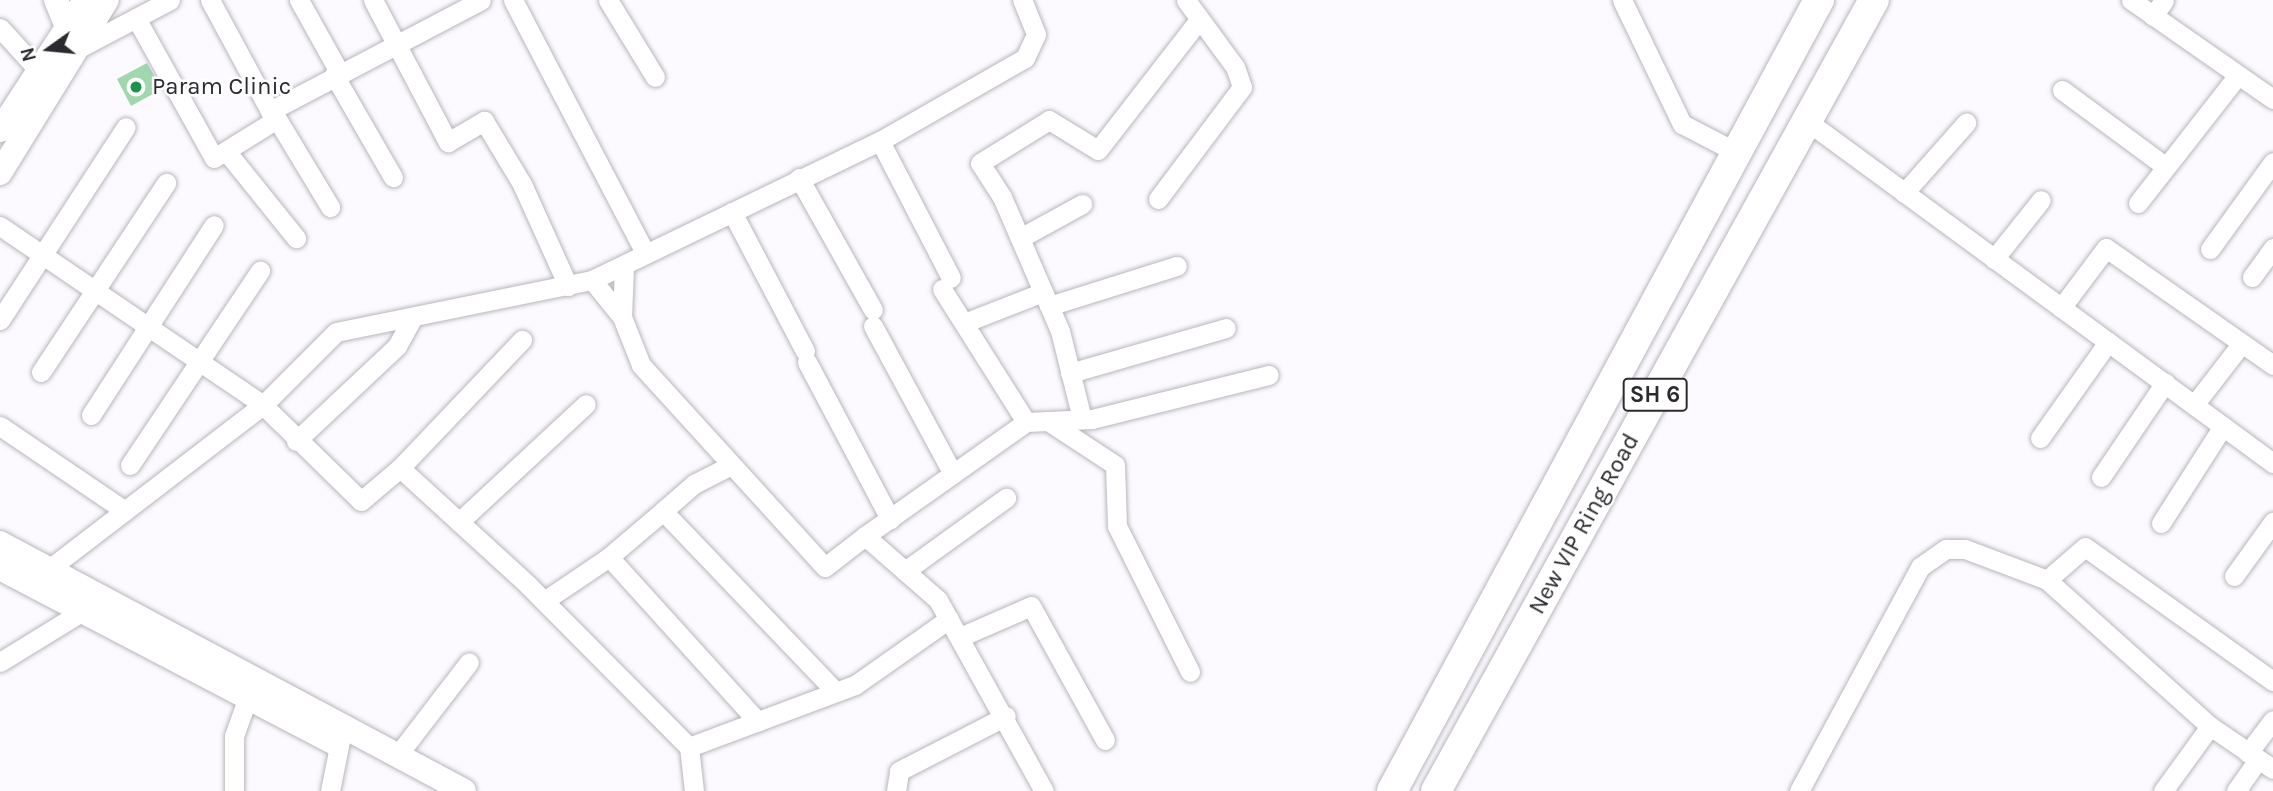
<!DOCTYPE html>
<style>
body{margin:0}
#map{position:relative;width:2273px;height:791px;overflow:hidden;background:#fcfafe;font-family:Karla,sans-serif}
div>[style]{position:absolute}
.building>*{inset:0;background:#a0d7ad}
.roads{filter:drop-shadow(0 0 2px #b8b5be) drop-shadow(0 0 2px #b8b5be)}
.minor>*{height:19px;margin:-9.5px;padding:0 9.5px;transform-origin:9.5px;border-radius:9.5px;background:#fff}
.tertiary>*{height:24px;margin:-12px;padding:0 12px;transform-origin:12px;border-radius:12px;background:#fff}
.primary>*{height:30px;margin:-15px;padding:0 15px;transform-origin:15px;border-radius:15px;background:#fff}
.dots>*{width:19px;height:19px;translate:-50% -50%;box-sizing:border-box;border:4px solid #fff;border-radius:50%}
span{translate:-50% -50%;white-space:nowrap;text-align:center;line-height:1.15;-webkit-text-stroke:5px #fff;paint-order:stroke}
.shield-label span{padding:2px 5px;background:#fff;border:2px solid;border-radius:5px;-webkit-text-stroke-width:0}
.shield-label{font-size:23px;color:#2c2a2e;font-weight:700}
.poi-label{font-size:24px;color:#2c2a2e}
.left{translate:0 -50%;text-align:left}
.street-label{font-size:24px;color:#2c2a2e}
.north{position:absolute;left:14px;top:14px;width:70px;height:70px;-webkit-text-stroke:5px #fff;paint-order:stroke;rotate:255deg;font-size:19px;font-weight:700;line-height:28px;text-align:center;color:#2c2a2e}
.north::after{content:'';display:block;margin:auto;width:24px;height:32px;background:#2c2a2e;clip-path:polygon(50% 0,100% 100%,50% 72%,0 100%)}
</style>
<div id="map">
<div class="building">
<div style="clip-path:polygon(147px 63px,162px 89px,131px 106px,117px 79px)"></div>
</div>
<div class="roads">
<div class="minor">
<div style="left:210px;top:0;width:126px;rotate:61.6deg"></div>
<div style="left:270px;top:111px;width:238px;rotate:-27.7deg"></div>
<div style="left:299px;top:0;width:82px;rotate:60.9deg"></div>
<div style="left:373px;top:0;width:161px;rotate:62.2deg"></div>
<div style="left:448px;top:142px;width:42px;rotate:-30.3deg"></div>
<div style="left:484px;top:121px;width:74px;rotate:58.9deg"></div>
<div style="left:522px;top:184px;width:112px;rotate:65.7deg"></div>
<div style="left:513px;top:0;width:285px;rotate:62.4deg"></div>
<div style="left:608px;top:0;width:90px;rotate:58.6deg"></div>
<div style="left:1622px;top:0;width:138px;rotate:64.2deg"></div>
<div style="left:1682px;top:124px;width:63px;rotate:27.4deg"></div>
<div style="left:2131px;top:0;width:173px;rotate:34.9deg"></div>
<div style="left:2153px;top:16px;width:19px;rotate:-55deg"></div>
<div style="left:136px;top:18px;width:160px;rotate:60.9deg"></div>
<div style="left:214px;top:158px;width:74px;rotate:-31.8deg"></div>
<div style="left:277px;top:119px;width:11px;rotate:-131deg"></div>
<div style="left:0;top:28px;width:58px;rotate:47.8deg"></div>
<div style="left:77px;top:49px;width:105px;rotate:-27.8deg"></div>
<div style="left:334px;top:75px;width:118px;rotate:60deg"></div>
<div style="left:2062px;top:90px;width:129px;rotate:36.5deg"></div>
<div style="left:277px;top:119px;width:103px;rotate:58.9deg"></div>
<div style="left:1807px;top:121px;width:578px;rotate:36.28deg"></div>
<div style="left:880px;top:141px;width:154px;rotate:62.6deg"></div>
<div style="left:226px;top:151px;width:112px;rotate:51.2deg"></div>
<div style="left:799px;top:178px;width:151px;rotate:60.7deg"></div>
<div style="left:1904px;top:193px;width:94px;rotate:-48.5deg"></div>
<div style="left:1158px;top:199px;width:140px;rotate:-53.1deg"></div>
<div style="left:1242px;top:87px;width:21px;rotate:-109deg"></div>
<div style="left:1235px;top:67px;width:83px;rotate:-126.2deg"></div>
<div style="left:2138px;top:203px;width:162px;rotate:-52deg"></div>
<div style="left:732px;top:212px;width:157px;rotate:62.3deg"></div>
<div style="left:0;top:226px;width:318px;rotate:34.2deg"></div>
<div style="left:263px;top:405px;width:103px;rotate:-45deg"></div>
<div style="left:336px;top:332px;width:261px;rotate:-11.5deg"></div>
<div style="left:592px;top:280px;width:48px;rotate:51deg"></div>
<div style="left:1020px;top:238px;width:71px;rotate:-28.7deg"></div>
<div style="left:2210px;top:249px;width:107px;rotate:-54.1deg"></div>
<div style="left:1994px;top:259px;width:75px;rotate:-51.5deg"></div>
<div style="left:624px;top:266px;width:51px;rotate:92.2deg"></div>
<div style="left:622px;top:317px;width:52px;rotate:68.4deg"></div>
<div style="left:641px;top:365px;width:273px;rotate:47.7deg"></div>
<div style="left:825px;top:567px;width:51px;rotate:-37.8deg"></div>
<div style="left:865px;top:536px;width:97px;rotate:41.2deg"></div>
<div style="left:938px;top:600px;width:218px;rotate:61deg"></div>
<div style="left:2252px;top:277px;width:36px;rotate:-54deg"></div>
<div style="left:592px;top:280px;width:320px;rotate:-25.8deg"></div>
<div style="left:880px;top:141px;width:167px;rotate:-29.8deg"></div>
<div style="left:1025px;top:58px;width:26px;rotate:-65deg"></div>
<div style="left:1036px;top:34px;width:37px;rotate:-112deg"></div>
<div style="left:942px;top:289px;width:157px;rotate:57.7deg"></div>
<div style="left:1049px;top:306px;width:134px;rotate:-17.4deg"></div>
<div style="left:2061px;top:308px;width:75px;rotate:-53.1deg"></div>
<div style="left:2106px;top:248px;width:204px;rotate:35deg"></div>
<div style="left:0;top:320px;width:230px;rotate:-56.9deg"></div>
<div style="left:964px;top:323px;width:85px;rotate:-21.4deg"></div>
<div style="left:873px;top:326px;width:168px;rotate:61.6deg"></div>
<div style="left:807px;top:362px;width:178px;rotate:62.1deg"></div>
<div style="left:41px;top:372px;width:227px;rotate:-56.5deg"></div>
<div style="left:1070px;top:373px;width:162px;rotate:-16.1deg"></div>
<div style="left:2194px;top:405px;width:78px;rotate:-52.3deg"></div>
<div style="left:91px;top:415px;width:226px;rotate:-57.1deg"></div>
<div style="left:1082px;top:419px;width:91px;rotate:-104deg"></div>
<div style="left:1060px;top:331px;width:146px;rotate:-113.4deg"></div>
<div style="left:1002px;top:197px;width:40px;rotate:-122.9deg"></div>
<div style="left:980px;top:163px;width:81px;rotate:-31.9deg"></div>
<div style="left:1049px;top:120px;width:57px;rotate:31.5deg"></div>
<div style="left:1098px;top:150px;width:165px;rotate:-52.2deg"></div>
<div style="left:1048px;top:421px;width:80px;rotate:33.3deg"></div>
<div style="left:1115px;top:465px;width:61px;rotate:88.1deg"></div>
<div style="left:1117px;top:526px;width:163px;rotate:63.4deg"></div>
<div style="left:0;top:426px;width:151px;rotate:34.2deg"></div>
<div style="left:2040px;top:438px;width:118px;rotate:-54.7deg"></div>
<div style="left:296px;top:441px;width:139px;rotate:-43.2deg"></div>
<div style="left:397px;top:346px;width:33px;rotate:-61deg"></div>
<div style="left:130px;top:465px;width:234px;rotate:-56.2deg"></div>
<div style="left:400px;top:468px;width:177px;rotate:-46.4deg"></div>
<div style="left:2101px;top:477px;width:114px;rotate:-55.8deg"></div>
<div style="left:663px;top:511px;width:41px;rotate:-41.1deg"></div>
<div style="left:694px;top:484px;width:38px;rotate:-27deg"></div>
<div style="left:459px;top:522px;width:173px;rotate:-42.9deg"></div>
<div style="left:2161px;top:523px;width:115px;rotate:-57.4deg"></div>
<div style="left:865px;top:536px;width:197px;rotate:-35.3deg"></div>
<div style="left:1026px;top:422px;width:66px;rotate:-2.6deg"></div>
<div style="left:1092px;top:419px;width:182px;rotate:-14deg"></div>
<div style="left:609px;top:557px;width:71px;rotate:-40.4deg"></div>
<div style="left:663px;top:511px;width:250px;rotate:46.3deg"></div>
<div style="left:49px;top:569px;width:270px;rotate:-37.5deg"></div>
<div style="left:263px;top:405px;width:137px;rotate:44.4deg"></div>
<div style="left:361px;top:501px;width:51px;rotate:-40.2deg"></div>
<div style="left:400px;top:468px;width:173px;rotate:42.4deg"></div>
<div style="left:528px;top:585px;width:228px;rotate:45.2deg"></div>
<div style="left:689px;top:747px;width:177px;rotate:-20.5deg"></div>
<div style="left:855px;top:685px;width:115px;rotate:-35.1deg"></div>
<div style="left:905px;top:571px;width:125px;rotate:-35.9deg"></div>
<div style="left:2234px;top:576px;width:67px;rotate:-54.2deg"></div>
<div style="left:2047px;top:580px;width:50px;rotate:-41deg"></div>
<div style="left:2085px;top:547px;width:231px;rotate:35.5deg"></div>
<div style="left:544px;top:601px;width:78px;rotate:-34.1deg"></div>
<div style="left:609px;top:557px;width:222px;rotate:47.9deg"></div>
<div style="left:960px;top:637px;width:77px;rotate:-23.6deg"></div>
<div style="left:1031px;top:606px;width:153px;rotate:61.1deg"></div>
<div style="left:0;top:662px;width:97px;rotate:-31.6deg"></div>
<div style="left:689px;top:747px;width:44px;rotate:83.5deg"></div>
<div style="left:2248px;top:753px;width:41px;rotate:-52.9deg"></div>
<div style="left:397px;top:756px;width:118px;rotate:-52.5deg"></div>
<div style="left:234px;top:791px;width:55px;rotate:-90deg"></div>
<div style="left:234px;top:736px;width:41px;rotate:-70.3deg"></div>
<div style="left:330px;top:791px;width:61px;rotate:-78.7deg"></div>
<div style="left:896px;top:791px;width:20px;rotate:-81deg"></div>
<div style="left:899px;top:771px;width:120px;rotate:-27.2deg"></div>
<div style="left:1799px;top:791px;width:255px;rotate:-61.6deg"></div>
<div style="left:1920px;top:567px;width:32px;rotate:-35deg"></div>
<div style="left:1946px;top:549px;width:19px"></div>
<div style="left:1965px;top:549px;width:88px;rotate:20.7deg"></div>
<div style="left:2047px;top:580px;width:219px;rotate:41.9deg"></div>
<div style="left:2210px;top:726px;width:76px;rotate:34.3deg"></div>
<div style="left:2163px;top:791px;width:80px;rotate:-54.1deg"></div>
<div style="left:2236px;top:791px;width:38px;rotate:-55deg"></div>
</div>
<div class="tertiary">
<div style="left:56px;top:0;width:42px;rotate:67.7deg"></div>
<div style="left:0;top:130px;width:155px;rotate:-56.8deg"></div>
<div style="left:0;top:173px;width:203px;rotate:-58.3deg"></div>
<div style="left:0;top:543px;width:526px;rotate:28.12deg"></div>
<div style="left:0;top:568px;width:380px;rotate:27.6deg"></div>
</div>
<div class="primary">
<div style="left:1392px;top:791px;width:899px;rotate:-61.64deg"></div>
<div style="left:1436px;top:791px;width:904px;rotate:-61.03deg"></div>
</div>
</div>
<div class="dots">
<div style="left:136px;top:87px;background:#1f934e"></div>
</div>
<div class="shield-label">
<span style="left:1655px;top:395px">SH 6</span>
</div>
<div class="poi-label">
<span class="left" style="left:152px;top:87px">Param Clinic</span>
</div>
<div class="street-label">
<span style="left:1584px;top:524px;rotate:-61deg">New VIP Ring Road</span>
</div>
<div class="north">N</div>
</div>
